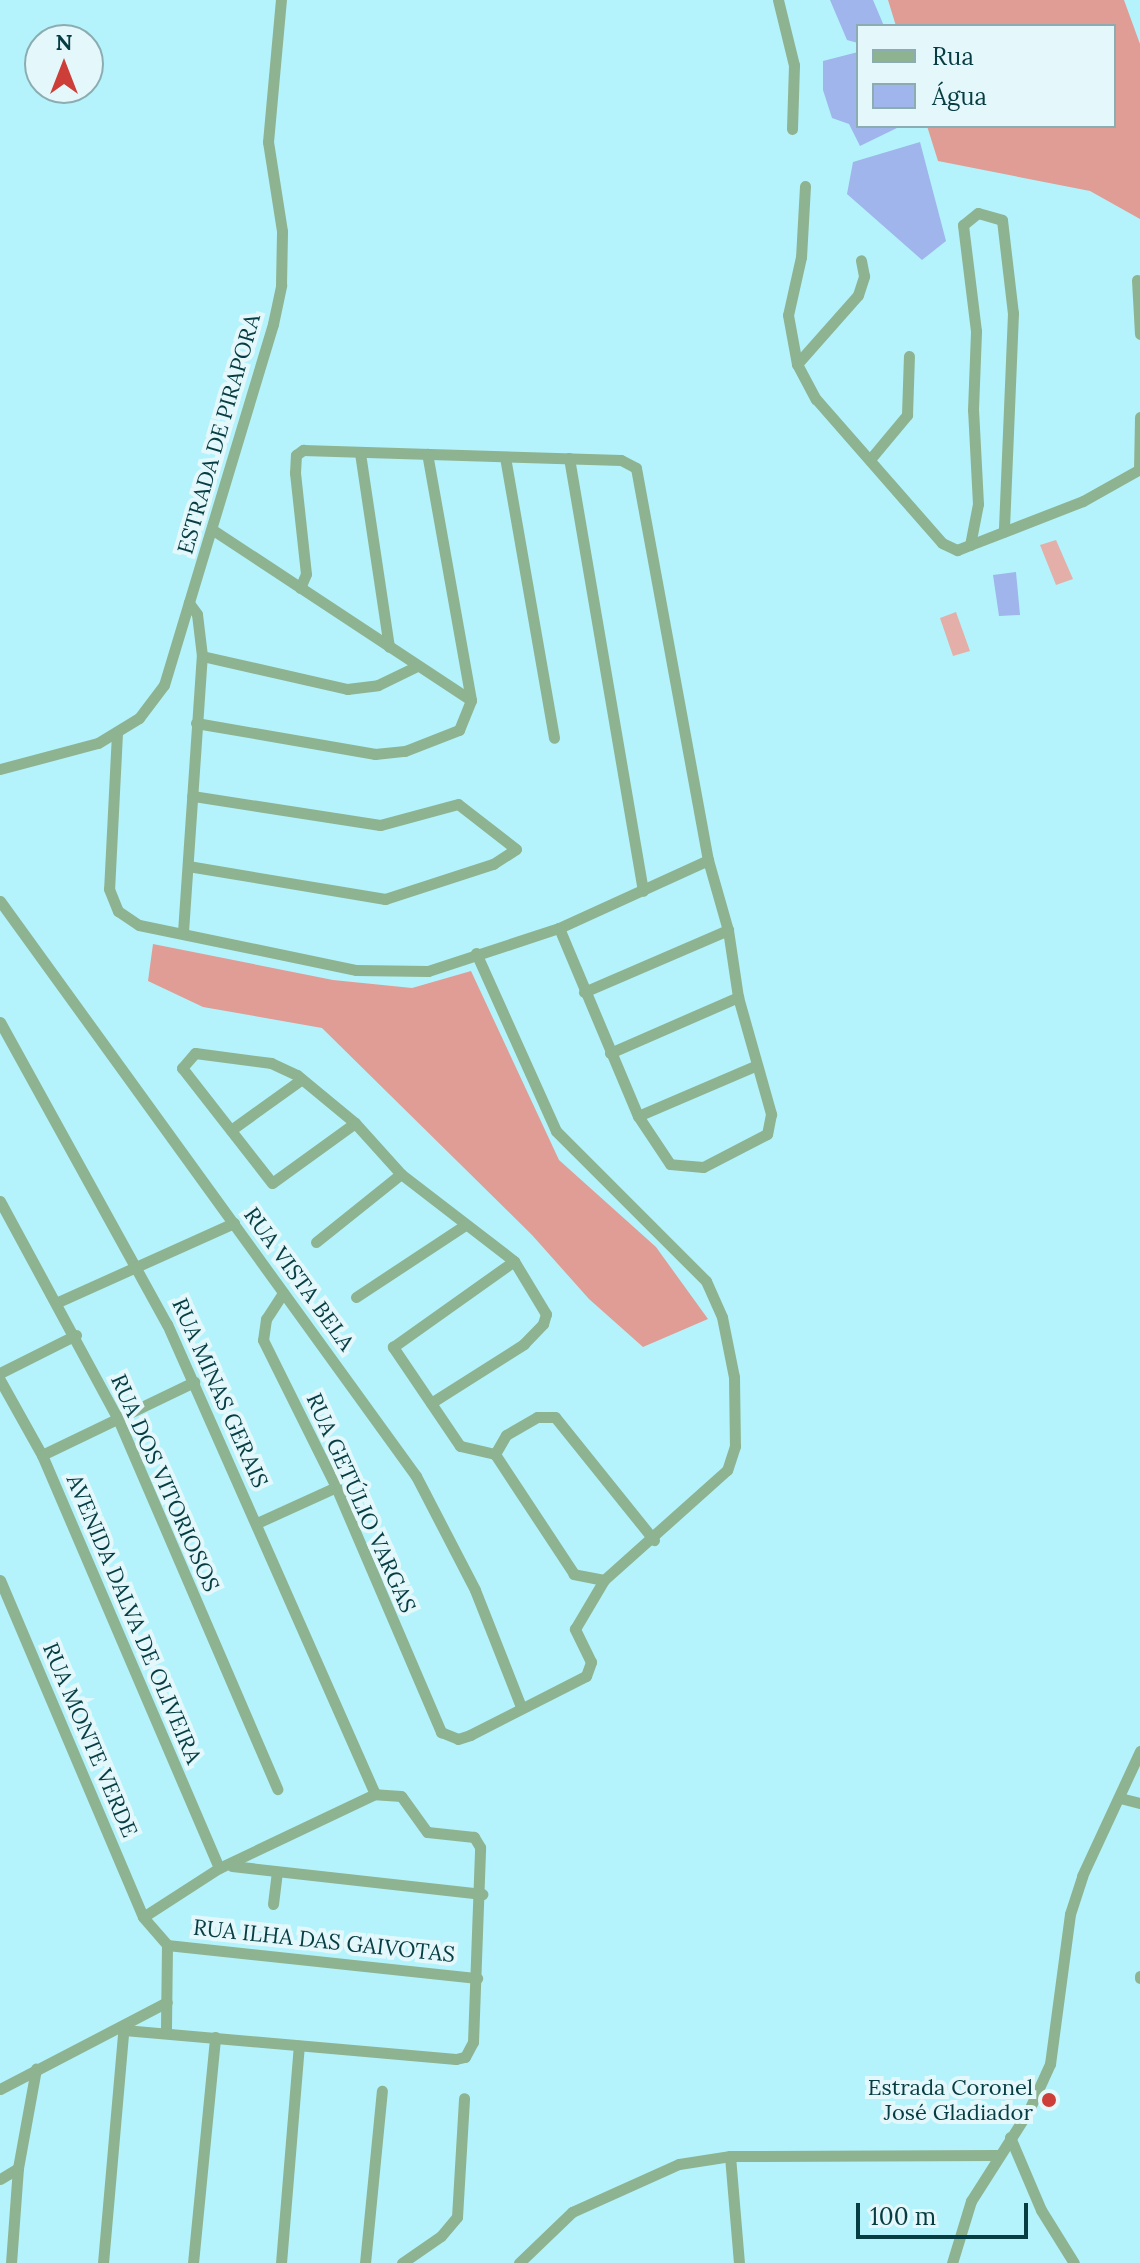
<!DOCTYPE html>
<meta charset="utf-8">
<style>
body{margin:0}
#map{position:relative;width:1140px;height:2263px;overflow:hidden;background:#b4f3fc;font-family:Lora,serif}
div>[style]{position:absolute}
.green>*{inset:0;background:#e4afa8}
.forest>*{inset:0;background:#e09d95}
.water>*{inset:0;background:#9fb5eb}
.street>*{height:11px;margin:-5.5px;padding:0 5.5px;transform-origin:5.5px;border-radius:5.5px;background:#8eb391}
.dots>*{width:22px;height:22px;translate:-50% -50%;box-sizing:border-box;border:4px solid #e4f8fb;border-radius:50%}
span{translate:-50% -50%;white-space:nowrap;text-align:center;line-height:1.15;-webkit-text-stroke:8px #e4f8fb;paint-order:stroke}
.street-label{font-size:22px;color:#063d43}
.poi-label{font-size:22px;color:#063d43}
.right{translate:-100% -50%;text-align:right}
.legend{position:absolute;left:856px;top:24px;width:260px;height:104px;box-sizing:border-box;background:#e4f8fb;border:2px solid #8badb1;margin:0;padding:10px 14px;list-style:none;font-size:24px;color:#063d43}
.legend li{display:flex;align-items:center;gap:16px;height:40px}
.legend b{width:40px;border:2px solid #8badb1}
.north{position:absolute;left:24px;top:24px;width:80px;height:80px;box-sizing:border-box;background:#e4f8fb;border:2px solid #8badb1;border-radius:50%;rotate:0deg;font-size:22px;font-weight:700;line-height:32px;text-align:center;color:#063d43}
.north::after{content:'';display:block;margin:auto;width:28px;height:36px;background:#cc3e37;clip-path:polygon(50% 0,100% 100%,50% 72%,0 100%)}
.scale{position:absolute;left:856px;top:2203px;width:172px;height:36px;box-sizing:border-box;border:4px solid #063d43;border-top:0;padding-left:10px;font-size:24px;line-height:28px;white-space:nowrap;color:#063d43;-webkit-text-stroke:6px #e4f8fb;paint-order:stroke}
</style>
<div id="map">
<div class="green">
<div style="clip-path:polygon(1056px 540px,1073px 579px,1056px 585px,1040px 545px)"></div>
<div style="clip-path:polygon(956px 612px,970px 651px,953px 656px,940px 618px)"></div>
</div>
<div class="forest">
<div style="clip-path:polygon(888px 0,1124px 0,1140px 44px,1140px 219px,1090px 191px,938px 161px,927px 126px,1114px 126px,1114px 26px,896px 26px)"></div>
<div style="clip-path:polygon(153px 944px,333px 980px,412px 988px,471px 971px,559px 1160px,656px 1247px,708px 1319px,643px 1347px,589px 1299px,532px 1235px,322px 1028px,203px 1007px,148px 981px)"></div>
</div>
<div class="water">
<div style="clip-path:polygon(830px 0,873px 0,884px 26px,858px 26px,858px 43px,847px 40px)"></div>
<div style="clip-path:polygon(858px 52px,858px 126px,901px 126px,860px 146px,849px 124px,832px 118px,823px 90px,823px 61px)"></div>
<div style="clip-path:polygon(920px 142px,946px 241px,922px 260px,847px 194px,853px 162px)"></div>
<div style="clip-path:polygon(1016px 572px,1020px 615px,999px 616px,993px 575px)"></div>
</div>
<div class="street">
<div style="left:778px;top:0;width:67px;rotate:76.2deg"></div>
<div style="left:794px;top:65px;width:64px;rotate:91.8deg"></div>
<div style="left:805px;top:186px;width:71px;rotate:93.2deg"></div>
<div style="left:801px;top:257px;width:59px;rotate:102.6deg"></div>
<div style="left:788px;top:315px;width:50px;rotate:79.6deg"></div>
<div style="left:797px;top:364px;width:40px;rotate:62deg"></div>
<div style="left:816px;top:399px;width:191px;rotate:48.8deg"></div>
<div style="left:942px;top:543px;width:17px;rotate:25deg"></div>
<div style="left:957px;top:550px;width:14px;rotate:-21deg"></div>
<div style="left:970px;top:545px;width:42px;rotate:-79deg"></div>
<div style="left:978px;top:504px;width:94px;rotate:-93deg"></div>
<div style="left:973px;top:410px;width:79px;rotate:-87.8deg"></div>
<div style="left:976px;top:331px;width:107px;rotate:-97deg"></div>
<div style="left:963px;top:225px;width:19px;rotate:-39deg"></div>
<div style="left:978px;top:213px;width:25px;rotate:16deg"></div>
<div style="left:1002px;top:220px;width:94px;rotate:83.3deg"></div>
<div style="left:1013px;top:313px;width:219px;rotate:92.4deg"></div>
<div style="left:1137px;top:280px;width:54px;rotate:86.8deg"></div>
<div style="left:797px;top:364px;width:92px;rotate:-48.5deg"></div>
<div style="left:858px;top:295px;width:20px;rotate:-72deg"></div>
<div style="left:864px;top:276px;width:16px;rotate:-101deg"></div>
<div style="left:360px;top:453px;width:196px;rotate:81.5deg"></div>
<div style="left:505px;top:457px;width:285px;rotate:80.1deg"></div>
<div style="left:872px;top:457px;width:55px;rotate:-50.2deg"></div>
<div style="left:907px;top:415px;width:59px;rotate:-88.1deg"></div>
<div style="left:569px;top:458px;width:439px;rotate:80.3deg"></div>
<div style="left:1139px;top:470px;width:53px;rotate:-88.9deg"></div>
<div style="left:213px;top:530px;width:309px;rotate:33.4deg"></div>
<div style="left:970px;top:545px;width:121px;rotate:-21.3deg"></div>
<div style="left:1083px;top:501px;width:65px;rotate:-29.3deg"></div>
<div style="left:300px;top:588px;width:15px;rotate:-67deg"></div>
<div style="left:306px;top:574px;width:102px;rotate:-96.2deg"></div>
<div style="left:295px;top:473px;width:18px;rotate:-87deg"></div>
<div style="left:296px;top:455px;width:9px;rotate:-36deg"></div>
<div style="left:303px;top:450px;width:318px;rotate:1.8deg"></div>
<div style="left:621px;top:460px;width:17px;rotate:28deg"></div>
<div style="left:636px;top:468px;width:399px;rotate:79.6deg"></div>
<div style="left:708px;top:860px;width:73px;rotate:74.1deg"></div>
<div style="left:728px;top:930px;width:68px;rotate:81.5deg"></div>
<div style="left:738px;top:997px;width:122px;rotate:74.2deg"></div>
<div style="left:771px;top:1114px;width:20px;rotate:101deg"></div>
<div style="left:767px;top:1134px;width:72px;rotate:152.7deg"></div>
<div style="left:703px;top:1167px;width:33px;rotate:-175deg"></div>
<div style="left:670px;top:1164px;width:58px;rotate:-123.7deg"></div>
<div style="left:638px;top:1116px;width:204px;rotate:-112.8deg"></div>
<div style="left:202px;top:656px;width:149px;rotate:12.8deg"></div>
<div style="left:347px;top:689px;width:31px;rotate:-7deg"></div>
<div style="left:378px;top:685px;width:41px;rotate:-25.9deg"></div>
<div style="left:196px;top:723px;width:182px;rotate:9.8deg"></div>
<div style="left:375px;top:754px;width:30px;rotate:-6deg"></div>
<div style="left:405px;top:751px;width:58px;rotate:-21.3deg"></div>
<div style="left:459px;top:730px;width:32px;rotate:-68deg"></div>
<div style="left:471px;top:700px;width:250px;rotate:-100.1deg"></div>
<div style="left:117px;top:733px;width:156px;rotate:92.9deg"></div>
<div style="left:109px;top:889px;width:24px;rotate:68deg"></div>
<div style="left:118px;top:911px;width:25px;rotate:34deg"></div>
<div style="left:139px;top:925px;width:222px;rotate:11.7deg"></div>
<div style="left:356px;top:970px;width:72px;rotate:0.8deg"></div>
<div style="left:428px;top:971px;width:138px;rotate:-18.2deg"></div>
<div style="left:559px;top:928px;width:164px;rotate:-24.5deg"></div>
<div style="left:0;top:769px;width:101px;rotate:-14.9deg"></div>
<div style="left:98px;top:743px;width:48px;rotate:-31.4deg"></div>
<div style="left:139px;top:718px;width:41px;rotate:-52.9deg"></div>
<div style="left:164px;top:685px;width:377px;rotate:-73.2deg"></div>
<div style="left:273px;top:324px;width:40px;rotate:-78deg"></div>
<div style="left:281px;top:285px;width:54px;rotate:-88.9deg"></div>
<div style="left:282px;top:231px;width:90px;rotate:-98.9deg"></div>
<div style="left:268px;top:142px;width:143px;rotate:-84.8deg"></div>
<div style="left:188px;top:866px;width:200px;rotate:9.5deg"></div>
<div style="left:385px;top:899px;width:114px;rotate:-18deg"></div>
<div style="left:493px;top:864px;width:27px;rotate:-33deg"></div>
<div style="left:516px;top:849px;width:73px;rotate:-142.2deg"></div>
<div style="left:458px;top:804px;width:81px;rotate:164.9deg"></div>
<div style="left:380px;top:825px;width:190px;rotate:-171.2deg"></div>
<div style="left:0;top:901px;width:710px;rotate:54.12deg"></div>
<div style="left:416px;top:1476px;width:128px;rotate:62.6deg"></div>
<div style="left:475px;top:1590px;width:126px;rotate:68.5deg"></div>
<div style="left:183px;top:932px;width:277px;rotate:-86.1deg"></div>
<div style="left:202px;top:656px;width:42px;rotate:-96.8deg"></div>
<div style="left:197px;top:614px;width:14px;rotate:-126deg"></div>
<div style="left:476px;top:953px;width:195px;rotate:65.8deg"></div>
<div style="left:556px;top:1131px;width:212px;rotate:45deg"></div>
<div style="left:706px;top:1281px;width:39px;rotate:66deg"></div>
<div style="left:722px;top:1317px;width:61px;rotate:78.7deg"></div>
<div style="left:734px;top:1377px;width:69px;rotate:89.2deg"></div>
<div style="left:735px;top:1446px;width:25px;rotate:108deg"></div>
<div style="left:727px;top:1470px;width:165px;rotate:138.2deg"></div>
<div style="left:604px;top:1580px;width:31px;rotate:-169deg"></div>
<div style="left:574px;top:1574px;width:144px;rotate:-123.4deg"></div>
<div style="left:584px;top:992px;width:157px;rotate:-23.3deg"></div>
<div style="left:0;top:1022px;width:345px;rotate:61.1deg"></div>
<div style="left:167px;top:1324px;width:514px;rotate:66.13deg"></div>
<div style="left:610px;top:1053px;width:140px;rotate:-23.6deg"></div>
<div style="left:638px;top:1116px;width:129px;rotate:-23.2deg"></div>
<div style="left:355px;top:1123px;width:102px;rotate:144.1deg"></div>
<div style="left:272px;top:1183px;width:146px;rotate:-128deg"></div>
<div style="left:182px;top:1068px;width:20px;rotate:-49deg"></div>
<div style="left:195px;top:1053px;width:77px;rotate:7.5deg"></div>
<div style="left:271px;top:1063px;width:29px;rotate:25deg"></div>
<div style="left:297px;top:1075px;width:75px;rotate:39.6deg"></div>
<div style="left:355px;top:1123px;width:69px;rotate:48deg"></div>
<div style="left:401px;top:1174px;width:143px;rotate:37.6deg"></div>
<div style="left:514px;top:1261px;width:62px;rotate:58.9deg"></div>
<div style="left:546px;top:1314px;width:10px;rotate:107deg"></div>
<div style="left:543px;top:1324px;width:28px;rotate:134deg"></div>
<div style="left:524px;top:1344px;width:110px;rotate:147.6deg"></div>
<div style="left:231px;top:1130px;width:87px;rotate:-35.7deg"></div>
<div style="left:0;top:1201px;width:248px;rotate:61.6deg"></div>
<div style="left:118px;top:1419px;width:403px;rotate:66.7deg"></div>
<div style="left:316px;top:1242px;width:109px;rotate:-38.7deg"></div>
<div style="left:283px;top:1293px;width:31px;rotate:123deg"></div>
<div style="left:266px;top:1319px;width:21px;rotate:98deg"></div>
<div style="left:263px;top:1340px;width:164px;rotate:63.6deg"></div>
<div style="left:336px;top:1487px;width:267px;rotate:66.8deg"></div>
<div style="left:441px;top:1732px;width:18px;rotate:22deg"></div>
<div style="left:458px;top:1739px;width:13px;rotate:-18deg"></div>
<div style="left:470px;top:1735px;width:130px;rotate:-27deg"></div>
<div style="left:586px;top:1676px;width:15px;rotate:-70deg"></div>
<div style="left:591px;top:1662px;width:37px;rotate:-116deg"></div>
<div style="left:575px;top:1629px;width:57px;rotate:-59.4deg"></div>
<div style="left:356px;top:1297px;width:131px;rotate:-33.4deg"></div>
<div style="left:58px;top:1302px;width:193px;rotate:-24.2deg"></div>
<div style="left:0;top:1373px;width:85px;rotate:-26.6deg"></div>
<div style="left:0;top:1380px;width:86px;rotate:60.8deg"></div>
<div style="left:42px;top:1455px;width:449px;rotate:66.8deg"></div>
<div style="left:495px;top:1454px;width:36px;rotate:-167deg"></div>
<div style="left:460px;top:1446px;width:120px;rotate:-124.1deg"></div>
<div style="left:393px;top:1347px;width:148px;rotate:-35.4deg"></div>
<div style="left:495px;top:1454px;width:22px;rotate:-60deg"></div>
<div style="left:506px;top:1435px;width:36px;rotate:-30deg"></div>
<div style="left:537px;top:1417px;width:18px"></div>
<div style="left:555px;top:1417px;width:158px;rotate:51.2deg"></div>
<div style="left:42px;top:1455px;width:169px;rotate:-25.7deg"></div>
<div style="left:257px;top:1523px;width:87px;rotate:-24.5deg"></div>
<div style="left:0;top:1580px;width:366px;rotate:67deg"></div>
<div style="left:143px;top:1917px;width:37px;rotate:49deg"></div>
<div style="left:167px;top:1945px;width:88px;rotate:90.7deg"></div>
<div style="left:1120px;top:1798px;width:21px;rotate:14deg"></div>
<div style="left:232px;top:1866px;width:252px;rotate:6.4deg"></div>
<div style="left:273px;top:1904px;width:32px;rotate:-83deg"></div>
<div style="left:167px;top:1945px;width:312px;rotate:6.1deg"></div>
<div style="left:1140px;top:1976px;width:2px;rotate:90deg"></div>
<div style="left:124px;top:2030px;width:333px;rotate:5deg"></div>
<div style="left:456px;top:2059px;width:9px;rotate:-13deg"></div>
<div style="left:465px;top:2057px;width:17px;rotate:-62deg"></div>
<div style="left:473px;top:2042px;width:195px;rotate:-87.9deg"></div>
<div style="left:480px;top:1847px;width:12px;rotate:-121deg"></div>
<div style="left:474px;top:1837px;width:47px;rotate:-173.9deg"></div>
<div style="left:427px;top:1832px;width:44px;rotate:-125.8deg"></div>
<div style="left:401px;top:1796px;width:26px;rotate:-176deg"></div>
<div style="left:375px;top:1794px;width:173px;rotate:154.6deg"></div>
<div style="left:219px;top:1868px;width:90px;rotate:147.2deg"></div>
<div style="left:0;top:2089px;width:188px;rotate:-27.5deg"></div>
<div style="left:1010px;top:2137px;width:79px;rotate:67deg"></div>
<div style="left:1041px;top:2210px;width:62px;rotate:58.1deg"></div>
<div style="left:730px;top:2156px;width:107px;rotate:85.2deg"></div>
<div style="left:0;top:2179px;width:21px;rotate:-31deg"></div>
<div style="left:11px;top:2263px;width:95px;rotate:-85.8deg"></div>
<div style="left:18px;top:2168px;width:101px;rotate:-79.7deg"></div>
<div style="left:103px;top:2263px;width:239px;rotate:-85deg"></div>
<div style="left:193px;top:2263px;width:227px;rotate:-84.4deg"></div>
<div style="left:281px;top:2263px;width:218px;rotate:-85.3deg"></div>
<div style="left:365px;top:2263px;width:173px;rotate:-84.4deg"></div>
<div style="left:402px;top:2263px;width:47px;rotate:-34.7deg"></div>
<div style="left:441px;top:2236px;width:25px;rotate:-50deg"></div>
<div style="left:457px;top:2217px;width:119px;rotate:-86.6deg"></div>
<div style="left:519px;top:2263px;width:74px;rotate:-43.9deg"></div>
<div style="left:572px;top:2212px;width:117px;rotate:-24.2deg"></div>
<div style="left:679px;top:2164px;width:52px;rotate:-8.9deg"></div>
<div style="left:730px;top:2156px;width:268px;rotate:-0.2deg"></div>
<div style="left:952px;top:2263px;width:65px;rotate:-73deg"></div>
<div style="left:971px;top:2201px;width:108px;rotate:-57.5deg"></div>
<div style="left:1029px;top:2110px;width:51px;rotate:-65.5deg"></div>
<div style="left:1050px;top:2064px;width:151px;rotate:-82.4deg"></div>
<div style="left:1070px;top:1914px;width:40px;rotate:-72deg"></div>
<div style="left:1082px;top:1876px;width:138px;rotate:-65.1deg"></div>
</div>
<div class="dots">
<div style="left:1049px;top:2100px;background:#cc3e37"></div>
</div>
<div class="street-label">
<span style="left:219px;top:434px;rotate:-74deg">ESTRADA DE PIRAPORA</span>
<span style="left:299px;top:1279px;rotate:54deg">RUA VISTA BELA</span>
<span style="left:220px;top:1393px;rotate:66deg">RUA MINAS GERAIS</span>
<span style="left:165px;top:1483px;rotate:66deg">RUA DOS VITORIOSOS</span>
<span style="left:361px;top:1503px;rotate:66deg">RUA GETÚLIO VARGAS</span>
<span style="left:134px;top:1619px;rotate:67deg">AVENIDA DALVA DE OLIVEIRA</span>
<span style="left:90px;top:1740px;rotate:67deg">RUA MONTE VERDE</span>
<span style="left:324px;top:1941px;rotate:6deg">RUA ILHA DAS GAIVOTAS</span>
</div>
<div class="poi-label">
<span class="right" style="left:1033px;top:2100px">Estrada Coronel<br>José Gladiador</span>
</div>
<ul class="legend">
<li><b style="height:10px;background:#8eb391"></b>Rua</li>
<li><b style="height:22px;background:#9fb5eb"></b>Água</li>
</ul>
<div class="north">N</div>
<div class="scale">100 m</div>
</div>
